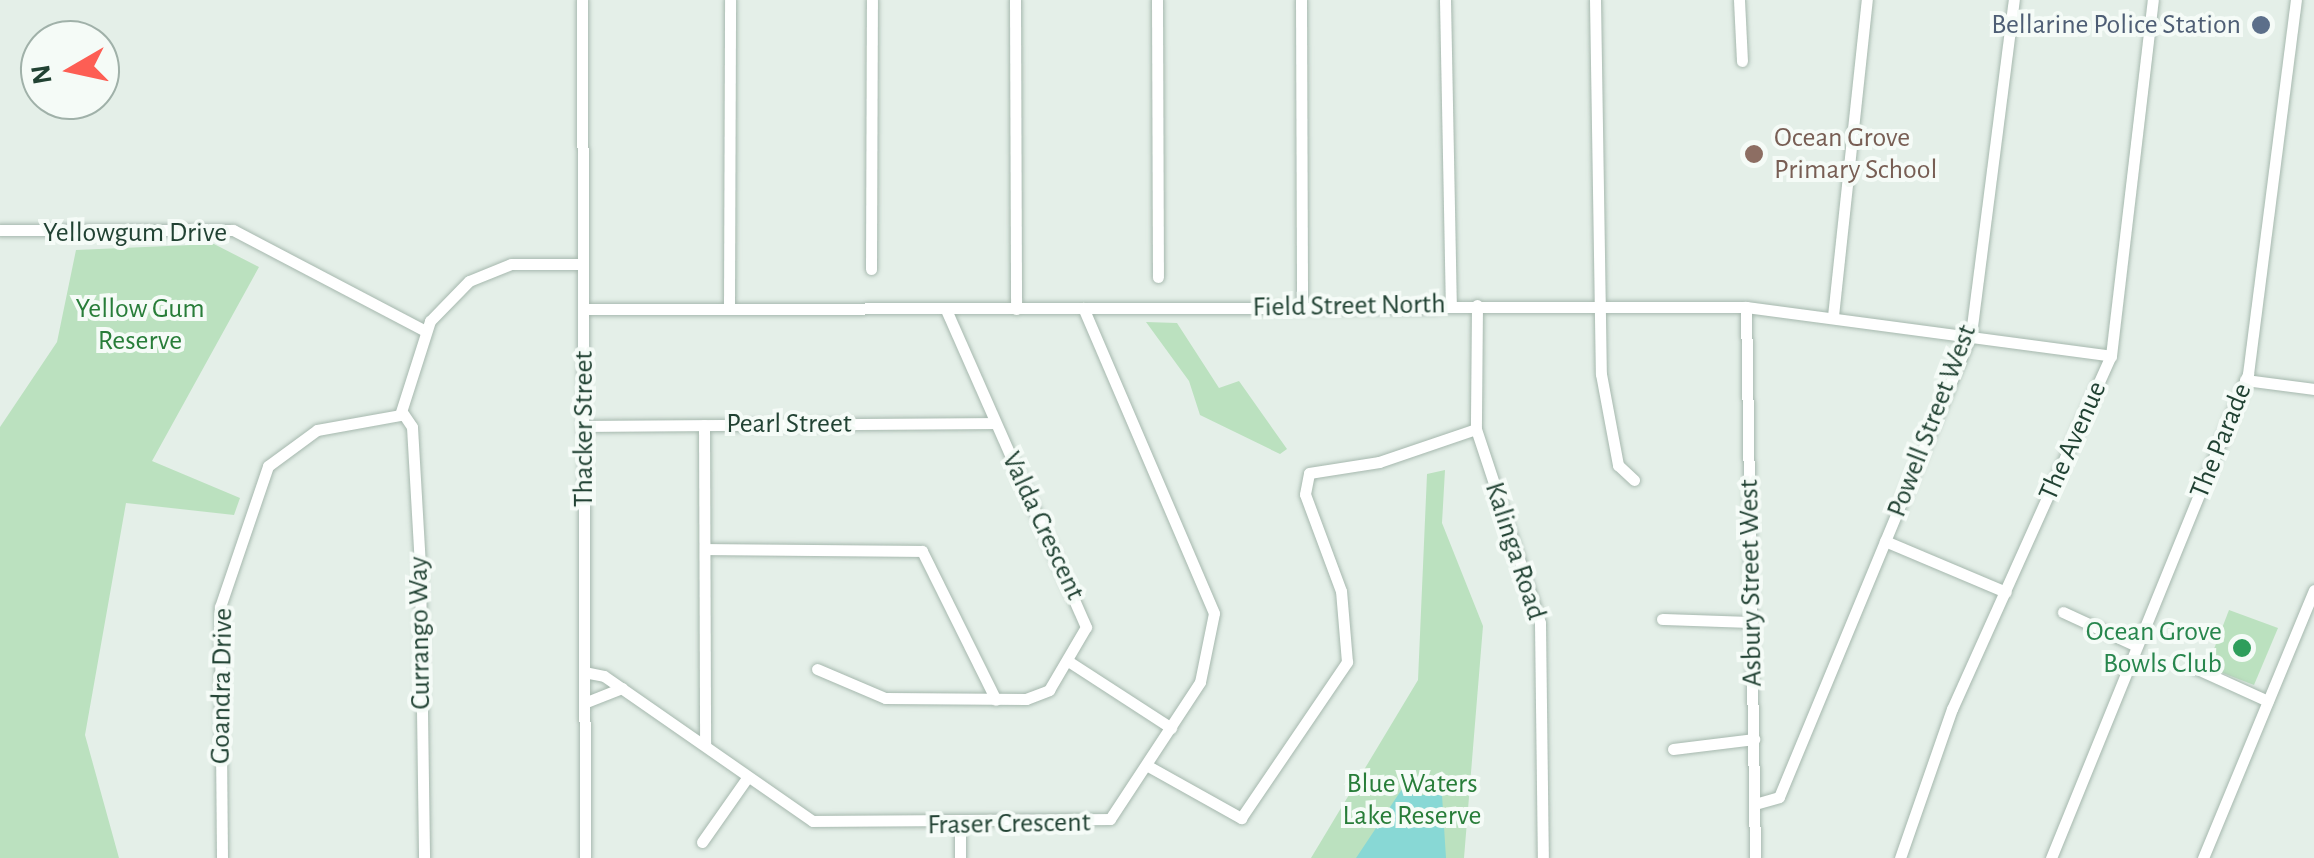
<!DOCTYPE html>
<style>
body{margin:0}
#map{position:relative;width:2314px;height:858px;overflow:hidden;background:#e4efe8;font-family:"Alegreya Sans",sans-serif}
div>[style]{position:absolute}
.green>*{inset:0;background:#bbe1bf}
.water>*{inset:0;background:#88d8d5}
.roads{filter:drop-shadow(0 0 2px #a6b8ae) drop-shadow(0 0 2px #a6b8ae)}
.minor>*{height:11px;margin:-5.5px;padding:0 5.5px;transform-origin:5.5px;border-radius:5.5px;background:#fff}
.dots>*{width:28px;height:28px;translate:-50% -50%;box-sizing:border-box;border:5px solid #f5fbf7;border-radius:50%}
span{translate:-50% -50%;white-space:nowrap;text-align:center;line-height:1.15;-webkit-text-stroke:8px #f5fbf7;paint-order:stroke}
.service-label{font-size:28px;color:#4e5e75}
.right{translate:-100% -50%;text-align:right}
.education-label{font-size:28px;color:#785e54}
.left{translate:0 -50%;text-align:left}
.street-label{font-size:28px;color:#214233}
.park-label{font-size:28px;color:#287d39}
.leisure-label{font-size:28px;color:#27864d}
.north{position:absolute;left:20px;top:20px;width:100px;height:100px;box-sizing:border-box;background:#f5fbf7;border:2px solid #a0b1a9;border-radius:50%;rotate:261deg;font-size:28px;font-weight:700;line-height:40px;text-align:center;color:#214233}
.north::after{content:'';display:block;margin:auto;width:35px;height:45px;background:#fd5e54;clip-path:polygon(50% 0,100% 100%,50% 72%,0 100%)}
</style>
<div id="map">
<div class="green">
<div style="clip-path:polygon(214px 244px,259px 267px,152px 461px,240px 498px,234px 515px,126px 503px,85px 735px,119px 858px,0 858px,0 427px,57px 342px,76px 250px)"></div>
<div style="clip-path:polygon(1146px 322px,1177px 323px,1219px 388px,1239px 381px,1287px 449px,1280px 454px,1200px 415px,1189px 381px)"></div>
<div style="clip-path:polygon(1445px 470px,1442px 523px,1483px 626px,1464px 858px,1311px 858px,1418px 680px,1427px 474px)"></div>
<div style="clip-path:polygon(2229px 610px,2278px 628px,2254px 685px,2207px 667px)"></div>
</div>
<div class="water">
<div style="clip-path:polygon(1410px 777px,1422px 795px,1442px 795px,1446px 858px,1356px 858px)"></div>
</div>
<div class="roads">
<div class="minor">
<div style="left:582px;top:0;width:858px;rotate:89.8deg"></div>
<div style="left:1015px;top:0;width:309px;rotate:89.8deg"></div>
<div style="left:1157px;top:0;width:277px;rotate:89.8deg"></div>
<div style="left:1301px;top:0;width:306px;rotate:89.8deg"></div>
<div style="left:1445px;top:0;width:305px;rotate:88.9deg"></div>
<div style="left:1595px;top:0;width:374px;rotate:89.1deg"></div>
<div style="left:1601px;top:374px;width:93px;rotate:79.4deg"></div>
<div style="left:1618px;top:465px;width:22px;rotate:43deg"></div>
<div style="left:1739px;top:0;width:61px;rotate:87.2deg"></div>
<div style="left:0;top:230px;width:233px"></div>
<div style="left:233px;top:230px;width:217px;rotate:27.7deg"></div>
<div style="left:871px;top:269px;width:269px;rotate:-89.8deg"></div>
<div style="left:1477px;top:305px;width:124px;rotate:90.5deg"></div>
<div style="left:1476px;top:429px;width:204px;rotate:71.7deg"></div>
<div style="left:1540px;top:623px;width:235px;rotate:89.3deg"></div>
<div style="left:1746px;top:307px;width:551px;rotate:89.06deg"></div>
<div style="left:729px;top:308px;width:308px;rotate:-89.8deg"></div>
<div style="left:583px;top:309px;width:1163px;rotate:-0.1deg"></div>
<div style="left:1746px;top:307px;width:368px;rotate:7.6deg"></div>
<div style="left:1833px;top:316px;width:318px;rotate:-83.9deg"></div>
<div style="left:2245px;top:380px;width:70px;rotate:7.4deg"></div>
<div style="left:402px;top:412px;width:18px;rotate:56deg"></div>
<div style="left:412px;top:427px;width:140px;rotate:86.7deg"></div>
<div style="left:420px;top:567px;width:291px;rotate:89.2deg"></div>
<div style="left:704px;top:425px;width:318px;rotate:89.8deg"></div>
<div style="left:584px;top:426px;width:411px;rotate:-0.4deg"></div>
<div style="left:1885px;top:541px;width:131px;rotate:22.9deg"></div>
<div style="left:705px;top:549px;width:217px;rotate:0.5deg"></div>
<div style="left:922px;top:551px;width:166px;rotate:63.6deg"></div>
<div style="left:2063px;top:612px;width:81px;rotate:24.7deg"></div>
<div style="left:1662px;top:619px;width:90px;rotate:1.9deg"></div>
<div style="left:1068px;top:661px;width:123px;rotate:33deg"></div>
<div style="left:2193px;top:667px;width:82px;rotate:24.4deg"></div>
<div style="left:817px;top:669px;width:74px;rotate:23.1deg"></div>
<div style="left:885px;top:698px;width:141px;rotate:0.4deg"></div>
<div style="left:1026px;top:699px;width:25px;rotate:-21deg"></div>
<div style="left:1049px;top:690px;width:73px;rotate:-59.6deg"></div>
<div style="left:1086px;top:627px;width:347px;rotate:-113.8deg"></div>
<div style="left:584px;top:672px;width:20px;rotate:11deg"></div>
<div style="left:604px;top:676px;width:254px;rotate:34.8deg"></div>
<div style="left:813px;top:821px;width:297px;rotate:-0.4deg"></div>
<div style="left:1110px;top:819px;width:164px;rotate:-56.7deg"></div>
<div style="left:1200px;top:682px;width:70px;rotate:-78.5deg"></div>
<div style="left:1214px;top:613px;width:332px;rotate:-113.2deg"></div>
<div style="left:584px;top:703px;width:41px;rotate:-21.5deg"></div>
<div style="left:1673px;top:749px;width:82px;rotate:-7deg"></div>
<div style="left:1148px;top:766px;width:107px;rotate:29.2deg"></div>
<div style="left:1241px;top:818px;width:189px;rotate:-55.8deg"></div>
<div style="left:1347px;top:662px;width:71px;rotate:-94.8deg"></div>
<div style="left:1341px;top:591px;width:103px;rotate:-110.4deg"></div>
<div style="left:1305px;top:494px;width:21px;rotate:-79deg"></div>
<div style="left:1309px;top:473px;width:71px;rotate:-8.9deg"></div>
<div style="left:1379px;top:462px;width:102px;rotate:-18.8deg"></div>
<div style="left:1755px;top:804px;width:25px;rotate:-16deg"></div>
<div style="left:1779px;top:797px;width:501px;rotate:-67.48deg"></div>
<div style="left:1971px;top:334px;width:337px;rotate:-82.7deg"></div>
<div style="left:702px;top:842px;width:78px;rotate:-54.9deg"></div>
<div style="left:222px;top:858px;width:251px;rotate:-90.5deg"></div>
<div style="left:220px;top:607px;width:149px;rotate:-71.2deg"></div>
<div style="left:268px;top:466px;width:61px;rotate:-36.3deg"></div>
<div style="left:317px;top:430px;width:84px;rotate:-10.2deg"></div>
<div style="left:400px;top:415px;width:99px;rotate:-72.3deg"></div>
<div style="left:430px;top:321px;width:56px;rotate:-45.7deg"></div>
<div style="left:469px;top:281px;width:45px;rotate:-22deg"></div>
<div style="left:511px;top:264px;width:72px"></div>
<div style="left:960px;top:858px;width:32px;rotate:-90deg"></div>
<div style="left:1900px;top:858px;width:158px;rotate:-70.8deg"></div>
<div style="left:1952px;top:709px;width:387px;rotate:-65.8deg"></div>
<div style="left:2111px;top:356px;width:358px;rotate:-83.3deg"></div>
<div style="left:2051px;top:858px;width:523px;rotate:-67.85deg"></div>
<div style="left:2248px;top:374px;width:377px;rotate:-82.7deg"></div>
<div style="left:2203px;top:858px;width:290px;rotate:-67.5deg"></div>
</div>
</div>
<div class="dots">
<div style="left:2261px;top:25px;background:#5c6f8a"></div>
<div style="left:1754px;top:154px;background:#8d6e63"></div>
<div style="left:2242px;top:648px;background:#2e9e5b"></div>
</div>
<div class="service-label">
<span class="right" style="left:2241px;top:25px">Bellarine Police Station</span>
</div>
<div class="education-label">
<span class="left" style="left:1774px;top:154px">Ocean Grove<br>Primary School</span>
</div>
<div class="street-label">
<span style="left:135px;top:233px">Yellowgum Drive</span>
<span style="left:1349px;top:306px;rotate:-1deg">Field Street North</span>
<span style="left:1932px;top:421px;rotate:-69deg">Powell Street West</span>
<span style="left:789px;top:424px">Pearl Street</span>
<span style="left:584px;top:429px;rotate:-90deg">Thacker Street</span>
<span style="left:2073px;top:441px;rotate:-66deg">The Avenue</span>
<span style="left:2221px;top:441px;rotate:-68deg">The Parade</span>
<span style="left:1043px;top:526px;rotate:65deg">Valda Crescent</span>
<span style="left:1515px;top:551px;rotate:72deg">Kalinga Road</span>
<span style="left:1751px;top:583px;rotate:-91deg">Asbury Street West</span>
<span style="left:420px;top:633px;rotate:-91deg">Currango Way</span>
<span style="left:222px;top:686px;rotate:-89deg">Goandra Drive</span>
<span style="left:1009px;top:824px;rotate:-1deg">Fraser Crescent</span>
</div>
<div class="park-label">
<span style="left:140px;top:325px">Yellow Gum<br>Reserve</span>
<span style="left:1412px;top:800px">Blue Waters<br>Lake Reserve</span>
</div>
<div class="leisure-label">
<span class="right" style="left:2222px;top:648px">Ocean Grove<br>Bowls Club</span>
</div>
<div class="north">N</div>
</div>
